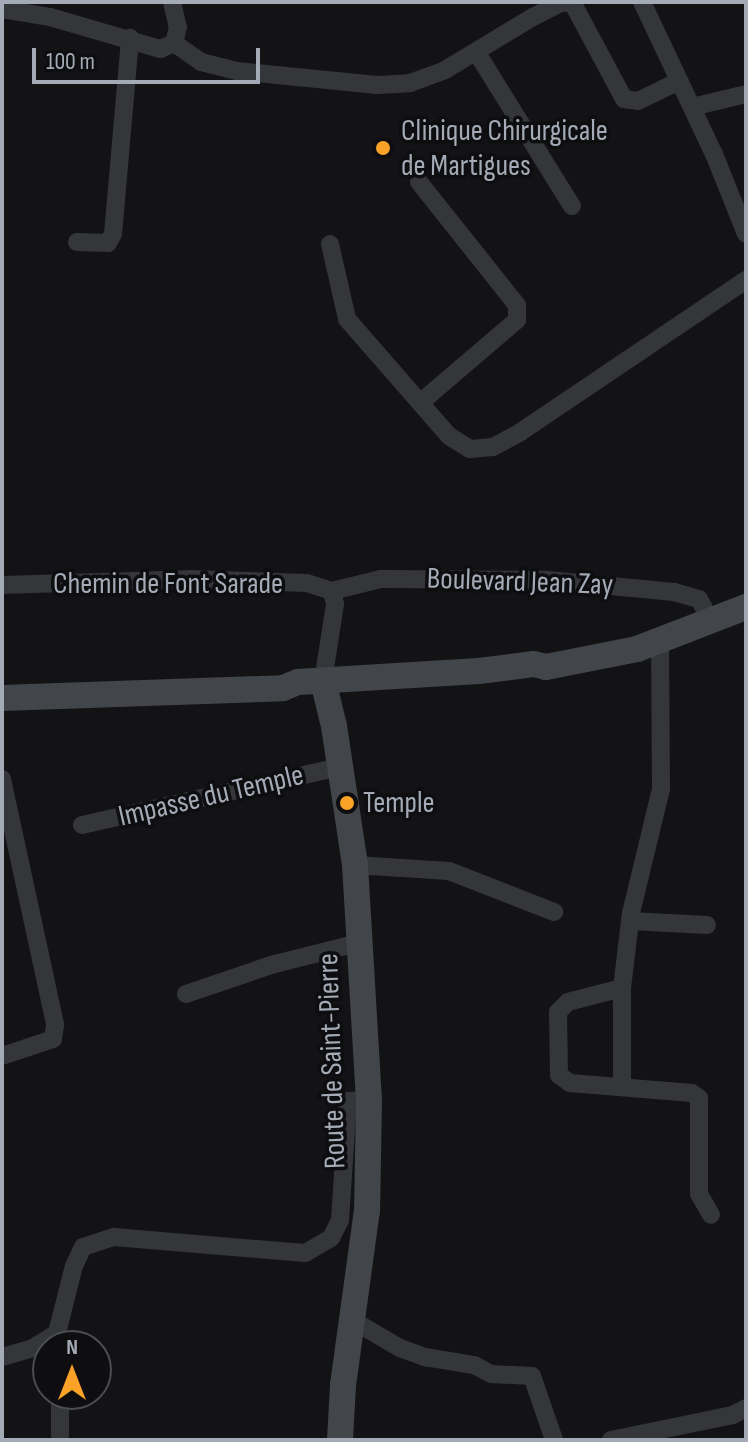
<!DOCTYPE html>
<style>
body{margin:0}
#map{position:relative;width:748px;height:1442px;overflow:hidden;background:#131315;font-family:"Sofia Sans Condensed",sans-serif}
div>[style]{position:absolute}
.minor>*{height:18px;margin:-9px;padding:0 9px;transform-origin:9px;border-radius:9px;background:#34363a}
.secondary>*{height:26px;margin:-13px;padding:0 13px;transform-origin:13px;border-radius:13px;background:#42454a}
.dots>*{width:22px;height:22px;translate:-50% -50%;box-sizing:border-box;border:4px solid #0e0e10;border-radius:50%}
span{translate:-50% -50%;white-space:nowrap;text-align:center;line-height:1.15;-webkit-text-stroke:7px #0e0e10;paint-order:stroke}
.poi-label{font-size:30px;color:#a4abb6}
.left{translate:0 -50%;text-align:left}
.street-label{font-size:30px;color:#a4abb6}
.frame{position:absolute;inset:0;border:4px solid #a4abb6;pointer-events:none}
.north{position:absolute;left:32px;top:1330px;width:80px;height:80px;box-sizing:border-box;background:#0e0e10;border:2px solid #4a4d52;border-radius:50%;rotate:0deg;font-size:22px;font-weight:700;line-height:32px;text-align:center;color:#a4abb6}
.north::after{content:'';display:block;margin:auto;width:28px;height:36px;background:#f9a227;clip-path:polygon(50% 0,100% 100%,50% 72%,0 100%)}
.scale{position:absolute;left:32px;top:48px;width:228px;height:36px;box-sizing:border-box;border:4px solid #a4abb6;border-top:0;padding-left:10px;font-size:24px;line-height:28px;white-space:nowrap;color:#a4abb6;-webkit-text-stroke:6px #0e0e10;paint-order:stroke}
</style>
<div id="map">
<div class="minor">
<div style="left:172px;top:2px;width:26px;rotate:77deg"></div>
<div style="left:178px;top:27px;width:16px;rotate:104deg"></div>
<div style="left:572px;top:2px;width:110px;rotate:61.8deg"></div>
<div style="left:624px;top:99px;width:14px;rotate:8deg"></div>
<div style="left:638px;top:101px;width:46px;rotate:-26deg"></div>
<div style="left:642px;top:2px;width:168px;rotate:64.7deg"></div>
<div style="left:714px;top:154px;width:86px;rotate:68.2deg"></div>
<div style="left:2px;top:9px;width:49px;rotate:9.5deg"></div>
<div style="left:50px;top:17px;width:115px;rotate:16.2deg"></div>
<div style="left:160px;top:49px;width:15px;rotate:-23deg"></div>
<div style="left:174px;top:43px;width:33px;rotate:35deg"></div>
<div style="left:201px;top:62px;width:37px;rotate:14deg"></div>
<div style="left:237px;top:71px;width:141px;rotate:5.7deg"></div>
<div style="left:377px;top:85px;width:33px;rotate:-3deg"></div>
<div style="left:410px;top:83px;width:37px;rotate:-20deg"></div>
<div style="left:445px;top:70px;width:103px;rotate:-31.1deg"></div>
<div style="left:533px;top:17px;width:31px;rotate:-27deg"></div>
<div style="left:561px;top:3px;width:11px;rotate:-5deg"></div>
<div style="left:477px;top:53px;width:180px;rotate:58.2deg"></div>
<div style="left:692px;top:107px;width:56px;rotate:-13.5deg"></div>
<div style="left:419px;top:182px;width:157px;rotate:51.5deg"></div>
<div style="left:517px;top:305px;width:15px;rotate:90deg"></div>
<div style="left:517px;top:320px;width:126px;rotate:139.5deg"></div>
<div style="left:77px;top:242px;width:31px;rotate:2deg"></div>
<div style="left:108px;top:243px;width:10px;rotate:-61deg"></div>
<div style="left:113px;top:234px;width:197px;rotate:-85deg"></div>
<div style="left:330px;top:244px;width:77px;rotate:77.2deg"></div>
<div style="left:347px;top:319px;width:155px;rotate:48.9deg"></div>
<div style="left:449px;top:436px;width:25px;rotate:32deg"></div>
<div style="left:470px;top:449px;width:23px;rotate:-5deg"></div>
<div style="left:493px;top:447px;width:30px;rotate:-28deg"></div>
<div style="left:519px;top:433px;width:274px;rotate:-34deg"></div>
<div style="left:2px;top:585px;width:187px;rotate:-1.8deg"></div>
<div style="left:189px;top:579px;width:118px;rotate:1.9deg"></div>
<div style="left:307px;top:583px;width:26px;rotate:18deg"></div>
<div style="left:332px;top:591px;width:49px;rotate:-14deg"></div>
<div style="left:380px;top:579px;width:167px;rotate:0.3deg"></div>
<div style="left:547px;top:580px;width:128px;rotate:5.4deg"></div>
<div style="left:674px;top:592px;width:26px;rotate:16deg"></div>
<div style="left:699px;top:599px;width:10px;rotate:61deg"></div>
<div style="left:323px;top:681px;width:78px;rotate:-81.1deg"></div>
<div style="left:335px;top:604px;width:13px;rotate:-103deg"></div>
<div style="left:2px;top:779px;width:252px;rotate:77.8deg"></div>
<div style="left:55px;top:1025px;width:14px;rotate:98deg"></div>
<div style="left:53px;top:1039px;width:54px;rotate:161.6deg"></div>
<div style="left:82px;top:825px;width:264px;rotate:-12.7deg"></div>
<div style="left:355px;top:865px;width:94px;rotate:3.7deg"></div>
<div style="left:449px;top:871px;width:113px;rotate:21.3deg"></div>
<div style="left:630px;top:921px;width:77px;rotate:3deg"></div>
<div style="left:622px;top:988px;width:56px;rotate:165.5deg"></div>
<div style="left:568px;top:1002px;width:14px;rotate:135deg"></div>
<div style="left:558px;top:1012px;width:63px;rotate:89.1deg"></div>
<div style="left:559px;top:1075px;width:14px;rotate:36deg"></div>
<div style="left:570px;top:1083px;width:122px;rotate:4.7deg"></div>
<div style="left:692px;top:1093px;width:9px;rotate:36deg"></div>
<div style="left:699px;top:1098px;width:96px;rotate:90deg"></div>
<div style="left:699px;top:1194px;width:24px;rotate:60deg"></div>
<div style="left:186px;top:994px;width:90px;rotate:-18.8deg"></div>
<div style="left:271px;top:965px;width:77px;rotate:-14.2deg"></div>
<div style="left:346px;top:946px;width:15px;rotate:-4deg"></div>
<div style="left:622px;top:1086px;width:98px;rotate:-90deg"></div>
<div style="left:622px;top:988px;width:76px;rotate:-83.2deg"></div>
<div style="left:631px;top:913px;width:128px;rotate:-76.4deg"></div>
<div style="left:661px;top:789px;width:150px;rotate:-90.4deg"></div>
<div style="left:352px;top:1320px;width:56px;rotate:30.3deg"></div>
<div style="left:400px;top:1348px;width:27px;rotate:20deg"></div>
<div style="left:425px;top:1357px;width:50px;rotate:9.3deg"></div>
<div style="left:474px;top:1365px;width:19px;rotate:28deg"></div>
<div style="left:491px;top:1374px;width:41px;rotate:2.8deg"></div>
<div style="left:532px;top:1376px;width:68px;rotate:71deg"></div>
<div style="left:58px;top:1346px;width:13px;rotate:-94deg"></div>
<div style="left:57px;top:1333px;width:69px;rotate:-75.8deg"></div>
<div style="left:74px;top:1266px;width:21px;rotate:-65deg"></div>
<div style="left:83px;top:1247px;width:33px;rotate:-18deg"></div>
<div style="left:114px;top:1237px;width:192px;rotate:4.8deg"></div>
<div style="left:305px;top:1253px;width:30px;rotate:-30deg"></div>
<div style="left:331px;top:1238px;width:20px;rotate:-63deg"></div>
<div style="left:340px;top:1220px;width:119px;rotate:-86.2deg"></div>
<div style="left:348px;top:1101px;width:21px;rotate:-3deg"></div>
<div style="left:2px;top:1357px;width:32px;rotate:-16deg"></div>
<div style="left:33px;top:1348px;width:28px;rotate:-32deg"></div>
<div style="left:60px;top:1394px;width:46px;rotate:90deg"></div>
<div style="left:611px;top:1440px;width:125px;rotate:-11.6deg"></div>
<div style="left:733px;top:1415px;width:15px;rotate:-28deg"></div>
</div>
<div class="secondary">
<div style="left:323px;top:681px;width:46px;rotate:76.3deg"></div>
<div style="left:334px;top:726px;width:141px;rotate:81.4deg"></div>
<div style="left:355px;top:865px;width:235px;rotate:86.6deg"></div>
<div style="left:369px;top:1100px;width:110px;rotate:91deg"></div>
<div style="left:367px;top:1210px;width:177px;rotate:97.8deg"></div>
<div style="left:343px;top:1385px;width:55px;rotate:93.1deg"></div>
<div style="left:2px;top:698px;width:281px;rotate:-2deg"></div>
<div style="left:283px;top:688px;width:16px;rotate:-22deg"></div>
<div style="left:298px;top:682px;width:181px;rotate:-3.5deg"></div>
<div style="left:479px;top:671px;width:55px;rotate:-7.3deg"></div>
<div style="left:534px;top:664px;width:12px;rotate:14deg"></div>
<div style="left:546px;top:667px;width:93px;rotate:-11.2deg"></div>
<div style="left:637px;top:649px;width:117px;rotate:-21.1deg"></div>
</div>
<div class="dots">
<div style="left:383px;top:148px;background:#f9a227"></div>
<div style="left:347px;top:803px;background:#f9a227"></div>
</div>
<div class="poi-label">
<span class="left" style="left:401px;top:148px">Clinique Chirurgicale<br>de Martigues</span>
<span class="left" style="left:363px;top:803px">Temple</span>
</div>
<div class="street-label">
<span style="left:520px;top:582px;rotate:2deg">Boulevard Jean Zay</span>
<span style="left:168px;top:584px">Chemin de Font Sarade</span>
<span style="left:211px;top:796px;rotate:-13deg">Impasse du Temple</span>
<span style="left:332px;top:1061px;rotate:-92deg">Route de Saint-Pierre</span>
</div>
<div class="frame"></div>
<div class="north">N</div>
<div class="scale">100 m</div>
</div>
